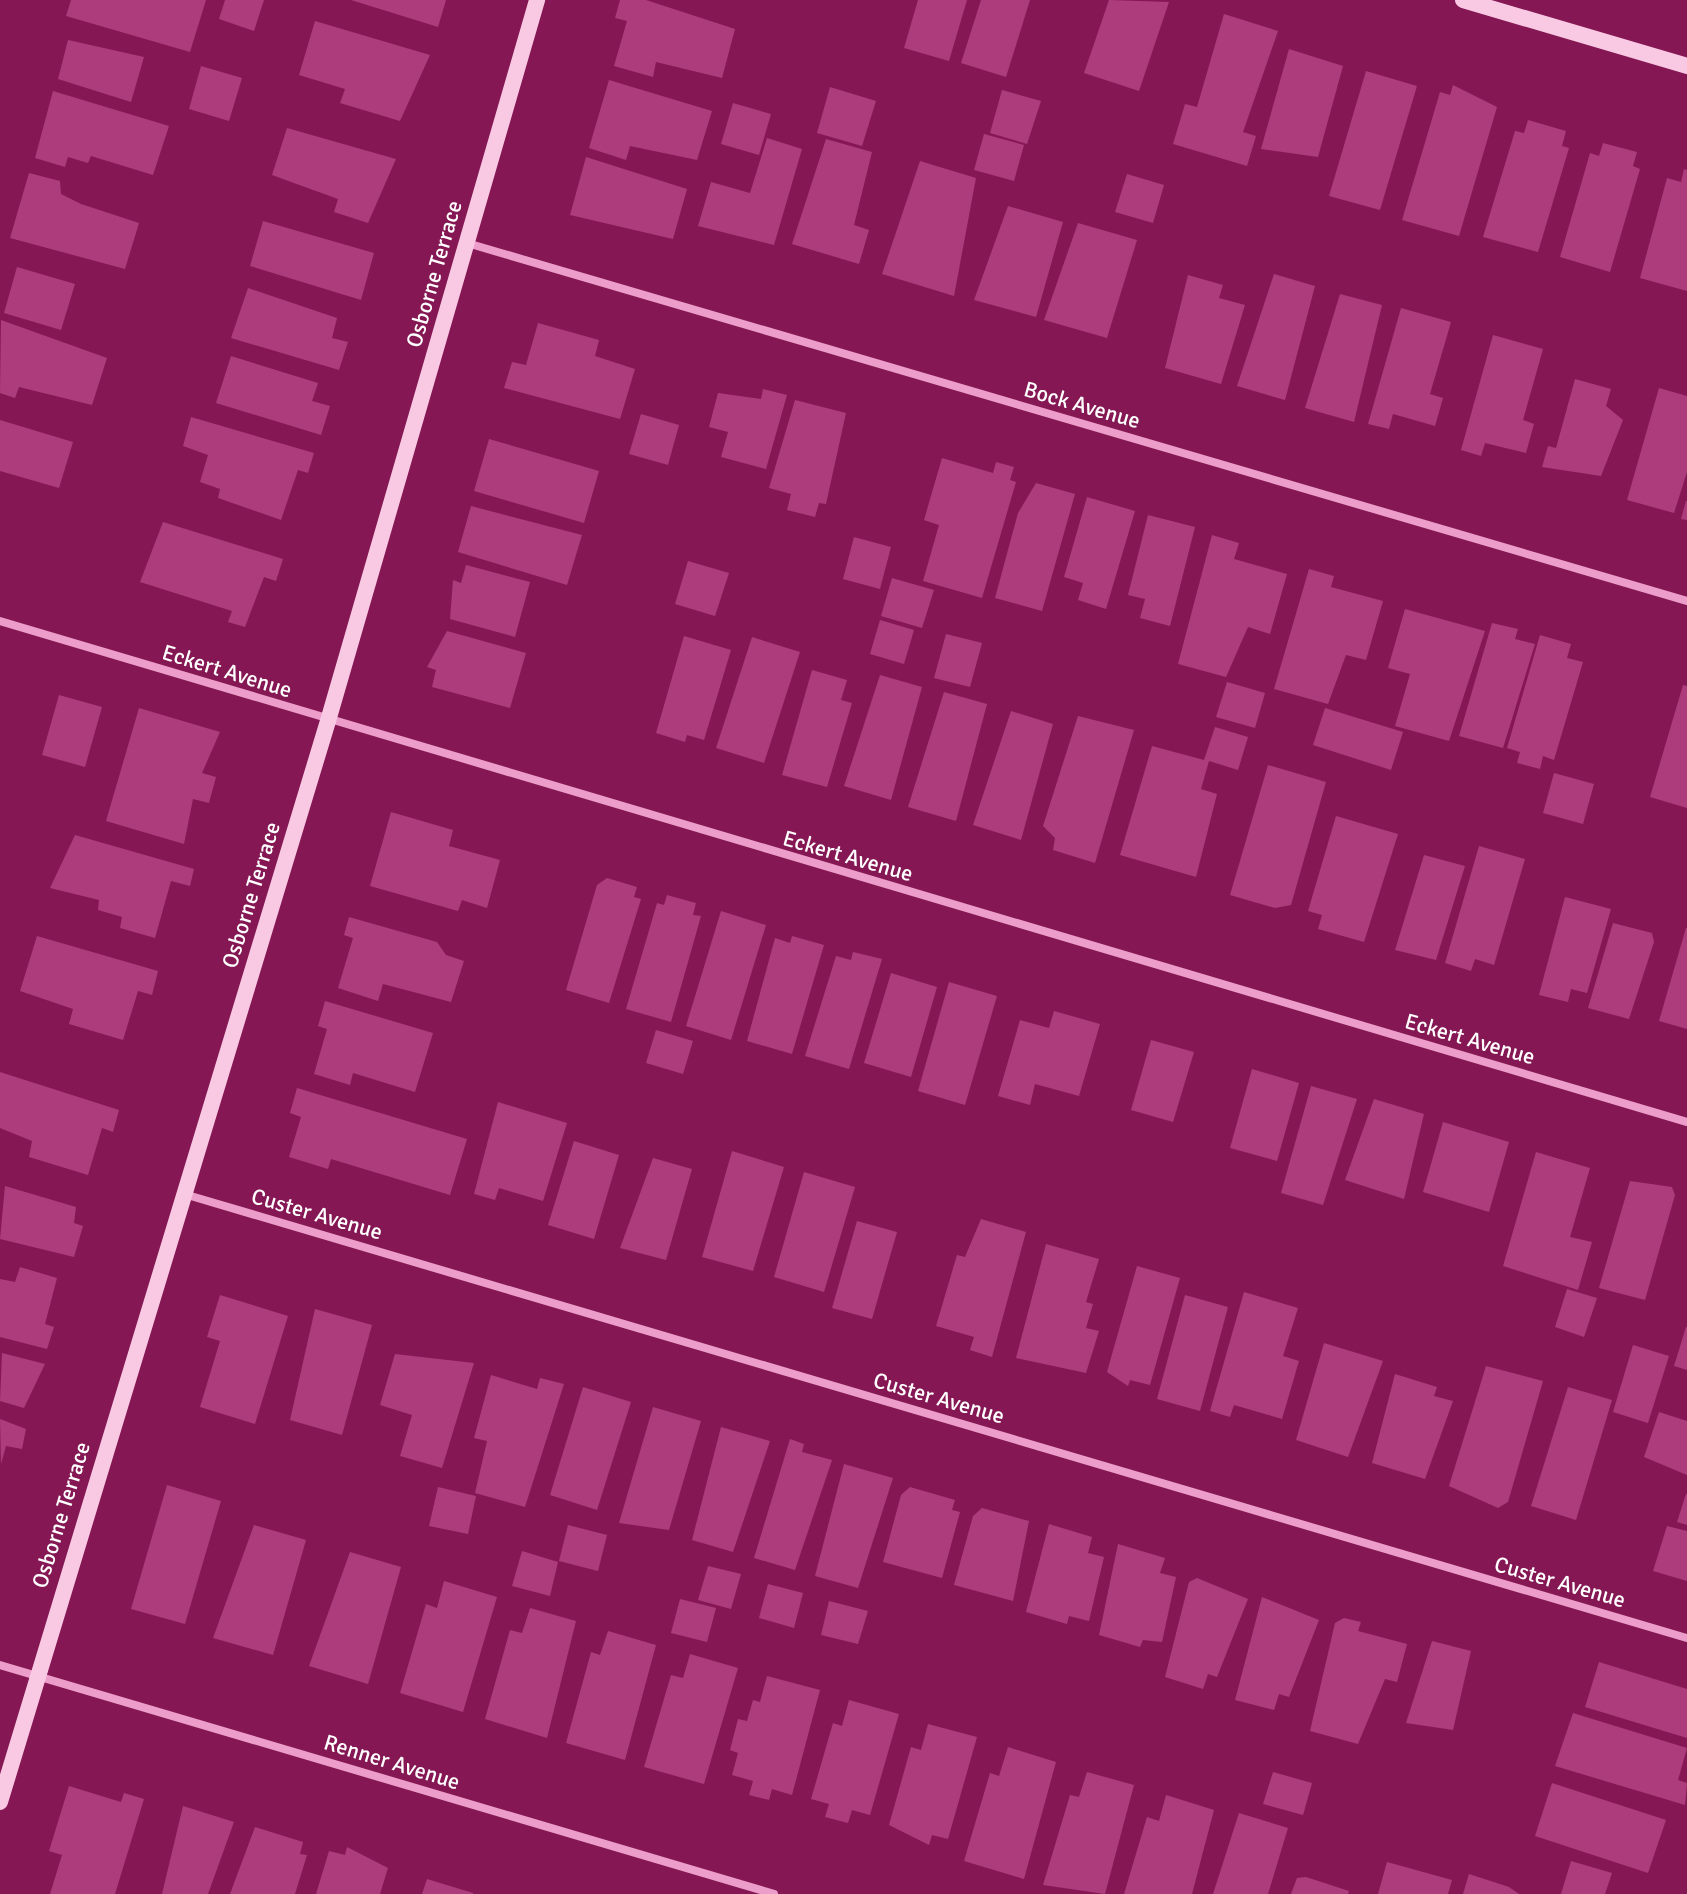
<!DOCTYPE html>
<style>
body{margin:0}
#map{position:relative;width:1687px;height:1894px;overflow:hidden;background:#851854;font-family:Signika,sans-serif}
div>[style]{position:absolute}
.building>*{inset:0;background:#ad3c7c}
.street>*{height:8px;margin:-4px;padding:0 4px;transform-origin:4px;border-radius:4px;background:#ed9dca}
.secondary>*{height:16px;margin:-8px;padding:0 8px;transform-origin:8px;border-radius:8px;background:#f9c9e4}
span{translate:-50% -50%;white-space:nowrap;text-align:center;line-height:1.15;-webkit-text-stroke:6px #851854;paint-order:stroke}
.street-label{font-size:22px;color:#fff}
</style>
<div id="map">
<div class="building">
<div style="clip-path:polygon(71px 0,206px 0,190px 52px,66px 16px)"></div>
<div style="clip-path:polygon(225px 0,264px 0,254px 31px,219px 19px)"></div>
<div style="clip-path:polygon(351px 0,446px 0,438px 27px)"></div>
<div style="clip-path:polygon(620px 0,646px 0,735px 29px,722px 78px,656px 62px,653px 77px,614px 66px,627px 21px,615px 18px)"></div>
<div style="clip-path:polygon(918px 0,967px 0,949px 61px,904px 48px)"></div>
<div style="clip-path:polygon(981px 0,1030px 0,1006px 77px,961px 63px)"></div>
<div style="clip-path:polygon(1109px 0,1169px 2px,1139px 91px,1084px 73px)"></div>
<div style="clip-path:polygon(1224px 14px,1278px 31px,1243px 132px,1256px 136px,1247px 166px,1173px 144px,1185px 104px,1197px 107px)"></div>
<div style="clip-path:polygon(315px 21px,430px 55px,400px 121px,340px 103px,345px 89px,299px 75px)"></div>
<div style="clip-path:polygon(68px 40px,144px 57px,131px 102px,58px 79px)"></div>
<div style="clip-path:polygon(1289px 49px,1343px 66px,1318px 157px,1261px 149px)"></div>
<div style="clip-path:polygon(201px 66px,242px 78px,229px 121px,189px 109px)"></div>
<div style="clip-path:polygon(1366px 71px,1417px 86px,1380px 210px,1329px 196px)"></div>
<div style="clip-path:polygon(609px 80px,712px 111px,697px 160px,630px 146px,626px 160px,589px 148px)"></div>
<div style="clip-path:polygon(1453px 85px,1497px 107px,1459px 236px,1402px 220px,1440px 92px,1450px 95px)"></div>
<div style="clip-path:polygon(830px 87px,876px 101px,862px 146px,817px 133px)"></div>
<div style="clip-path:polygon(1002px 90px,1041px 101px,1027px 144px,990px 133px)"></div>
<div style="clip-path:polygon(53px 91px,169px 126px,153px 175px,91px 156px,88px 163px,68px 157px,65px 167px,35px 158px)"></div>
<div style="clip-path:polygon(733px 103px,771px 114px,759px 155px,721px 144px)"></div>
<div style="clip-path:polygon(1528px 120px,1566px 131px,1562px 146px,1569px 148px,1538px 252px,1483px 237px,1515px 131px,1524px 133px)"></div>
<div style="clip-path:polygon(287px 128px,396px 159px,368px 223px,334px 212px,338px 199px,272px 175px)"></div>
<div style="clip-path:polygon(984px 134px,1024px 145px,1014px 181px,974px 170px)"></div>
<div style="clip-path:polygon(767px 138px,802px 149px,774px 245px,698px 226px,711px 182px,750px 193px)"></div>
<div style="clip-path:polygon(826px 139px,872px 152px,854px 225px,869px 230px,859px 264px,792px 244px)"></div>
<div style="clip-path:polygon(1603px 143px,1637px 152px,1633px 166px,1640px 169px,1610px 272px,1560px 257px,1590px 153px,1599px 156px)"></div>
<div style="clip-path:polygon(586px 157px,687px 189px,673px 239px,570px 215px)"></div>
<div style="clip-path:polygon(920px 161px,976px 178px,954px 296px,882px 274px)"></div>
<div style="clip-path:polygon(1684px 169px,1687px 170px,1687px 291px,1640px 278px,1667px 178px,1681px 182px)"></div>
<div style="clip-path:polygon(29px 173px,60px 181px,61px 194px,81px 204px,139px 223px,125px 269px,10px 238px)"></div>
<div style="clip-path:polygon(1127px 174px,1164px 185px,1153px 223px,1115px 212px)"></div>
<div style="clip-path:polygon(1008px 206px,1063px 222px,1036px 317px,974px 300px)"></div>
<div style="clip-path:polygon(263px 221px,374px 253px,361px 300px,250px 266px)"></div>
<div style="clip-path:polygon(1078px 223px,1137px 240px,1107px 338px,1044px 320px)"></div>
<div style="clip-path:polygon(17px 267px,75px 284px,61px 330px,4px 313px)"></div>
<div style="clip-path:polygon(1274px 274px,1315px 286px,1285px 400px,1237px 386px)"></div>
<div style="clip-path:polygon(1188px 275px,1223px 285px,1219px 298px,1245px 305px,1221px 384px,1165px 368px)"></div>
<div style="clip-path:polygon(248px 288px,337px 318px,332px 338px,348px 342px,339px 370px,231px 338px)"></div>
<div style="clip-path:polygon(1340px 294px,1382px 305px,1354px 422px,1305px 408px)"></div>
<div style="clip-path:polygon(1401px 308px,1451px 322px,1430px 394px,1443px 398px,1435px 426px,1393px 414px,1389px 429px,1368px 424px)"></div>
<div style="clip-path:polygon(1px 320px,107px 358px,92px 405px,19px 387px,15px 398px,0 393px)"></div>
<div style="clip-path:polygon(538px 323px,599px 340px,595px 356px,635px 369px,620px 419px,504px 388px,512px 362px,526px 365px)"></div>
<div style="clip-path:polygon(1493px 335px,1543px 349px,1523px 420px,1534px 424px,1526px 453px,1485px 443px,1481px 456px,1461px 450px)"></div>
<div style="clip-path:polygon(231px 356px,318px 383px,312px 401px,330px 406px,321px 435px,216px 403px)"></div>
<div style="clip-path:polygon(1575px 379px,1611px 389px,1606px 406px,1623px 420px,1601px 476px,1542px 467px,1548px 446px,1556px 448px)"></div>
<div style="clip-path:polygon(1659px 388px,1687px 396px,1687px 472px,1674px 513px,1627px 500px)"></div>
<div style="clip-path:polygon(763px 389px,787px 395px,766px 469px,721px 457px,728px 432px,709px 427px,718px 393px,761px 399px)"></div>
<div style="clip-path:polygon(795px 400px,846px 413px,826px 504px,819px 503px,815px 517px,787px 510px,791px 494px,769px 488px)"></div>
<div style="clip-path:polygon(641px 414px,679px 425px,668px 465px,629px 454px)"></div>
<div style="clip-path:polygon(191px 417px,314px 453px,308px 473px,298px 470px,281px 520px,218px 498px,220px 489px,200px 482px,208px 455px,183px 446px)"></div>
<div style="clip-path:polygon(0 420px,73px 442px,59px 488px,0 471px)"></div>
<div style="clip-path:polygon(489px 439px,599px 471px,584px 523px,474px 491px)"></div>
<div style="clip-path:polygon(942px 458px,993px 473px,996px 462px,1014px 467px,1010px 480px,1016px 482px,982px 598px,923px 581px,939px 525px,924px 520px)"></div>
<div style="clip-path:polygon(1036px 483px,1075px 494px,1042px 611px,995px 598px,1018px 513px)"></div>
<div style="clip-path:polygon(1087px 497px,1135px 511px,1106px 609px,1078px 600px,1083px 583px,1064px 577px)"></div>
<div style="clip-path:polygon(1686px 501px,1687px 501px,1687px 520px,1681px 519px)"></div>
<div style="clip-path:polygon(471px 506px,582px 535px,567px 585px,458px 552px)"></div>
<div style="clip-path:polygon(1148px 515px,1195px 527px,1170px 626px,1140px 618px,1145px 599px,1128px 595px)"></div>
<div style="clip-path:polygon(163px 522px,283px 559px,276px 581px,264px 577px,245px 627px,228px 622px,232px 611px,140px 582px)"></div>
<div style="clip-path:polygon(1212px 535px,1239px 543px,1234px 559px,1287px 574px,1270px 634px,1248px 627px,1226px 677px,1178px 664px)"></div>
<div style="clip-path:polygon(854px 537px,891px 547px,880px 589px,843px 579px)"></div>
<div style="clip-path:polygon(688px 561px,729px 573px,715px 616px,675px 604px)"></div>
<div style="clip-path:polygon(466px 565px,530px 582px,515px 637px,450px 619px,453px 580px,461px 583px)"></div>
<div style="clip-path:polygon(1309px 569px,1334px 576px,1331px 587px,1383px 601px,1366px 660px,1346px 655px,1328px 704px,1274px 689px)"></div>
<div style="clip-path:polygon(892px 578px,934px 590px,922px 628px,881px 616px)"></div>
<div style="clip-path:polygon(1405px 609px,1485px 631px,1449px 741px,1395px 726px,1410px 674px,1388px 668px)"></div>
<div style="clip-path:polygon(880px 620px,914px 630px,904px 664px,870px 654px)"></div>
<div style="clip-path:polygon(1492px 623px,1518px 629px,1515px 639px,1535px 644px,1503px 748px,1459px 736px)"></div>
<div style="clip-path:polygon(447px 631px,526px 653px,510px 708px,432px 687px,436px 670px,427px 667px)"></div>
<div style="clip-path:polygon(946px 634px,982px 643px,970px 687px,934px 678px)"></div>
<div style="clip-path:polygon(1540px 635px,1571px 644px,1567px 658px,1583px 662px,1554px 760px,1543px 756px,1540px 769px,1517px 763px,1520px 752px,1507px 748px)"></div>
<div style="clip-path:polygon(684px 636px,731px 650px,704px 740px,687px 735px,685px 742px,656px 733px)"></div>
<div style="clip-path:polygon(752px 637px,800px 652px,764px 763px,716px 748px)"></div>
<div style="clip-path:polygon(812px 670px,847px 680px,841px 700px,852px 703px,827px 787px,782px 775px)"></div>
<div style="clip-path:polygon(880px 675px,922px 687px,891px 800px,844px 786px)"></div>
<div style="clip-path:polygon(1227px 682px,1265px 693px,1255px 728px,1216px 717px)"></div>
<div style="clip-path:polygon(1683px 685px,1687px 686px,1687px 808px,1650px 797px)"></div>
<div style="clip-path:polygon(944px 692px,987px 704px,956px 821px,908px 807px)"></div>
<div style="clip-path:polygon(59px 695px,102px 707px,85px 767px,42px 755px)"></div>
<div style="clip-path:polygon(139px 708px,220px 732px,202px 773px,216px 777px,209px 803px,193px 799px,184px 844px,106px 821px)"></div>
<div style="clip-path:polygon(1325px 708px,1403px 732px,1391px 770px,1313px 745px)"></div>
<div style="clip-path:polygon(1011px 711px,1053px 724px,1021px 840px,973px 825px)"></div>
<div style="clip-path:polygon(1078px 716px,1134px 730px,1095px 863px,1053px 850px,1055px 838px,1043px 826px)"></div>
<div style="clip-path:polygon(1215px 727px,1248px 737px,1238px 770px,1209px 761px,1201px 789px,1217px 794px,1196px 877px,1120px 855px,1152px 746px,1204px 760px)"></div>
<div style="clip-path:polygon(1268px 765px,1326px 782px,1291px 905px,1275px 908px,1230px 895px)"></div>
<div style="clip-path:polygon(1554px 773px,1594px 784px,1583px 824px,1543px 813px)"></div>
<div style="clip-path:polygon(391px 812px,453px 830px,449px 846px,500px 860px,487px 908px,462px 900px,458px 911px,370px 886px)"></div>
<div style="clip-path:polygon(1336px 816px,1398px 834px,1364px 942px,1318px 929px,1322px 915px,1308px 911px)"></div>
<div style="clip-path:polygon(75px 835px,194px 869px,190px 886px,171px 881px,155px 938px,120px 928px,122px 917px,98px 910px,99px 900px,50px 888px)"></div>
<div style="clip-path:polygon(1479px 846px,1525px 859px,1494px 965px,1475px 959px,1471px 971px,1445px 963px)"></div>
<div style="clip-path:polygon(1424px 855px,1465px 866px,1436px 960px,1395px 950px)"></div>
<div style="clip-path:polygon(607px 878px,637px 887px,634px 897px,641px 899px,609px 1003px,566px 990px,597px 885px)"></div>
<div style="clip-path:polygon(667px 895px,696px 903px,693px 915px,701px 916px,671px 1022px,626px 1009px,657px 903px,664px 905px)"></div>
<div style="clip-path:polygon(1565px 897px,1611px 909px,1587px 993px,1571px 989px,1568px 1002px,1539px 995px)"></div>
<div style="clip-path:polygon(721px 911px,766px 925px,731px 1040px,686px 1026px)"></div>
<div style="clip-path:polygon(349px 917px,437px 942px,446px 955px,464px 961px,451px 1002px,383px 984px,378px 1001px,338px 988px,353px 938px,344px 935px)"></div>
<div style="clip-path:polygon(1613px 923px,1652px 933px,1654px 942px,1629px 1019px,1588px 1008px)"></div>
<div style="clip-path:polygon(1686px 928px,1687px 928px,1687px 1029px,1659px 1021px)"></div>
<div style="clip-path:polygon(37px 936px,158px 971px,152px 995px,138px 991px,123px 1040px,69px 1024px,73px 1009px,20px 991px)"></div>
<div style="clip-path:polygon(792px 936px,824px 945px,792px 1054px,747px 1041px,775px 938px,790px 943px)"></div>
<div style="clip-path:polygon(853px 952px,882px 959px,849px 1069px,805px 1056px,836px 956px,851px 960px)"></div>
<div style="clip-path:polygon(891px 973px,937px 987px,911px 1077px,864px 1063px)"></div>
<div style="clip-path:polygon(949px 982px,997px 996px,965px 1105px,918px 1091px)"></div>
<div style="clip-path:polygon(325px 1001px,433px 1033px,415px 1092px,353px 1073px,350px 1085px,314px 1074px,327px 1029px,318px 1026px)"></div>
<div style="clip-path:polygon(1054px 1011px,1100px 1024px,1079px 1096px,1035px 1084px,1030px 1105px,998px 1096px,1020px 1020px,1049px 1028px)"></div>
<div style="clip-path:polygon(656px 1030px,693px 1041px,683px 1074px,646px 1063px)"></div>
<div style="clip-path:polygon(1151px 1040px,1194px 1052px,1173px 1122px,1131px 1110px)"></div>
<div style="clip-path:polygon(1252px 1069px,1299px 1083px,1277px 1161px,1230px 1148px)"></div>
<div style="clip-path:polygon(0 1072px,119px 1110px,113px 1132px,102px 1128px,88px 1175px,29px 1157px,32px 1141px,0 1128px)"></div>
<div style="clip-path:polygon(1311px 1086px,1357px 1099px,1323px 1205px,1281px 1193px)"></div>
<div style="clip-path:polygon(297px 1088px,467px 1139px,450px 1195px,331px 1159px,328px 1169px,289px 1157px,301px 1117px,290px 1113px)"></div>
<div style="clip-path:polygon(1374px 1099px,1424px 1114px,1404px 1199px,1345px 1180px)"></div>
<div style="clip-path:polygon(498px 1102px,567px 1123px,543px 1201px,499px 1188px,495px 1200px,474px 1194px)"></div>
<div style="clip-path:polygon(1443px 1122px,1509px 1142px,1489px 1212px,1423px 1192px)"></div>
<div style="clip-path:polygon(574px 1141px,619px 1155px,594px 1239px,548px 1225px)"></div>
<div style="clip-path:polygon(732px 1151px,784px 1167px,753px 1271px,702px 1257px)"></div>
<div style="clip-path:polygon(1536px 1152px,1590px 1168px,1570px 1237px,1592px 1242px,1578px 1290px,1503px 1266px)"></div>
<div style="clip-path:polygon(653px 1158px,692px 1169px,666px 1260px,620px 1248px)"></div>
<div style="clip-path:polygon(804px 1172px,855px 1187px,824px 1292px,774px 1277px)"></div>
<div style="clip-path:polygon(1630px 1181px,1672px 1187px,1675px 1195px,1645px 1300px,1599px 1288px)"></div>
<div style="clip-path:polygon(5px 1186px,76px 1207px,74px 1223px,83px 1226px,74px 1257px,0 1239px)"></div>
<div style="clip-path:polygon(981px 1219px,1026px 1232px,992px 1357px,970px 1350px,974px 1337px,936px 1326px,957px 1255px,965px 1257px)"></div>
<div style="clip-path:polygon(857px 1221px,897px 1232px,872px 1319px,832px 1308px)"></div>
<div style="clip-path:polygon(1046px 1244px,1099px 1259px,1086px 1302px,1093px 1304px,1086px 1328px,1099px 1331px,1086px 1373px,1016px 1358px)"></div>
<div style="clip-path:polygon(1137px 1266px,1180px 1278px,1150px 1385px,1130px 1380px,1128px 1386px,1107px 1372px)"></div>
<div style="clip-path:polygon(20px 1267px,57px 1278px,45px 1324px,54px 1327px,47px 1349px,0 1337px,0 1279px,15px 1282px)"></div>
<div style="clip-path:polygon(1567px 1289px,1597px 1298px,1584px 1337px,1555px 1327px)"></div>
<div style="clip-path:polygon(1244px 1292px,1298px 1308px,1283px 1356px,1299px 1361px,1282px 1419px,1234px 1405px,1230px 1417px,1210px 1411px)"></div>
<div style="clip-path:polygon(220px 1295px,288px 1316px,255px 1424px,200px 1407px,220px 1341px,207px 1337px)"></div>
<div style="clip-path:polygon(1185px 1295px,1228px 1307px,1200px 1411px,1157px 1399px)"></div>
<div style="clip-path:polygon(315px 1309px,372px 1325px,342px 1435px,290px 1420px)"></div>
<div style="clip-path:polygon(1686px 1327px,1687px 1327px,1687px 1370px,1674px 1366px)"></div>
<div style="clip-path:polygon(1324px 1343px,1383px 1361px,1348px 1457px,1296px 1440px)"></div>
<div style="clip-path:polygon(1633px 1345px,1669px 1356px,1648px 1423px,1613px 1412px)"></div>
<div style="clip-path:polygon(2px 1353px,45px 1364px,24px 1408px,0 1401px)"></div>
<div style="clip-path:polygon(395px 1354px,474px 1363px,442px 1468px,400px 1456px,412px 1415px,380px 1405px)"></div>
<div style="clip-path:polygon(1486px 1366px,1543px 1381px,1508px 1502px,1498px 1508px,1449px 1486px)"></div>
<div style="clip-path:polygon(1395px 1374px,1437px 1387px,1434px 1396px,1453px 1401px,1425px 1479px,1372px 1463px)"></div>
<div style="clip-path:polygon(491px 1375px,537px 1389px,540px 1378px,564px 1384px,525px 1507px,475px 1493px,487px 1441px,474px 1438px)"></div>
<div style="clip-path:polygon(583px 1387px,631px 1402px,597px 1510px,550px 1495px)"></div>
<div style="clip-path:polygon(1568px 1387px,1612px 1400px,1576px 1520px,1531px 1506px)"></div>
<div style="clip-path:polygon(653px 1407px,701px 1421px,669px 1530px,619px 1523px)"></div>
<div style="clip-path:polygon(1659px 1412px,1687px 1421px,1687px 1475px,1644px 1457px)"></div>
<div style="clip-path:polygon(0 1419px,26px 1429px,22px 1449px,6px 1446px,1px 1464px)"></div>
<div style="clip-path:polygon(721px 1427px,770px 1441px,733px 1552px,692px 1540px)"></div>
<div style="clip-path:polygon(790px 1439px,804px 1444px,802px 1452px,832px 1460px,795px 1570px,754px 1558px)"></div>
<div style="clip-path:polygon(844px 1464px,893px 1478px,858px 1588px,815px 1576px)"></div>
<div style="clip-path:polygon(167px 1485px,221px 1501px,185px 1624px,131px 1609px)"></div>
<div style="clip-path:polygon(438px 1487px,476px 1496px,468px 1534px,429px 1526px)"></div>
<div style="clip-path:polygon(910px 1487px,955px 1500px,952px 1510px,960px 1512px,942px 1578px,883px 1562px,901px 1495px)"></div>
<div style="clip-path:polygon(1686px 1494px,1687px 1494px,1687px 1525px,1677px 1522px)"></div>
<div style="clip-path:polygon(982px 1508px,1029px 1521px,1013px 1601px,954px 1585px,973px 1516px)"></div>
<div style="clip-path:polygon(1049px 1524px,1092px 1537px,1088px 1553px,1104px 1557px,1089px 1621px,1069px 1616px,1067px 1624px,1026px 1612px)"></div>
<div style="clip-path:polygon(254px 1525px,306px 1540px,273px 1655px,213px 1638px)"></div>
<div style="clip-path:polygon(568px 1525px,607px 1535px,598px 1571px,559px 1561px)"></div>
<div style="clip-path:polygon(1667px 1526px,1687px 1531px,1687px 1581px,1653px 1571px)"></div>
<div style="clip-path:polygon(1118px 1544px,1165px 1558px,1160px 1573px,1176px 1577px,1162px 1642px,1143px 1640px,1140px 1647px,1099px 1635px)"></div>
<div style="clip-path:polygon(522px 1551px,558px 1562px,550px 1596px,512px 1586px)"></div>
<div style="clip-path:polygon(350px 1552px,401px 1567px,368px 1684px,309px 1666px)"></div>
<div style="clip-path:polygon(708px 1566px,741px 1574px,731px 1609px,698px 1600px)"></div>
<div style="clip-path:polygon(1197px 1578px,1248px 1599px,1217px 1677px,1208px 1674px,1203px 1689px,1165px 1677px,1189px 1582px)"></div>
<div style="clip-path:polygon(444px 1581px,497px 1597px,463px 1712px,400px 1693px,426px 1604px,437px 1608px)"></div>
<div style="clip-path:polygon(768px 1584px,803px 1593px,794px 1628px,759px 1618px)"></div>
<div style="clip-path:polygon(1262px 1597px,1319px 1620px,1289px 1697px,1279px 1694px,1274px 1710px,1235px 1700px)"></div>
<div style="clip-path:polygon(680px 1599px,716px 1608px,707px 1642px,671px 1633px)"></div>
<div style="clip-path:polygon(829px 1601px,868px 1611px,858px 1644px,821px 1635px)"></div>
<div style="clip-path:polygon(530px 1608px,576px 1621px,547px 1738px,485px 1719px,510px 1630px,522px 1633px)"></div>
<div style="clip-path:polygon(1344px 1618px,1361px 1622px,1358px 1631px,1407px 1644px,1397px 1682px,1385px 1679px,1358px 1744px,1310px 1731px,1335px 1623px)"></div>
<div style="clip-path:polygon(608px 1631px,656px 1645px,625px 1760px,566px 1743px,591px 1652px,600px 1655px)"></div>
<div style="clip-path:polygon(1432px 1641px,1471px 1651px,1453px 1730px,1406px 1723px)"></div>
<div style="clip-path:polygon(690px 1654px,738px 1668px,704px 1784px,644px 1767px,671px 1675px,683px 1678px)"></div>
<div style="clip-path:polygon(1599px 1662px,1687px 1689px,1687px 1738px,1585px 1707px)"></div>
<div style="clip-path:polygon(767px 1676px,820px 1690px,792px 1795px,772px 1789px,769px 1800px,749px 1795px,753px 1781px,732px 1775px,738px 1753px,730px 1750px,738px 1719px,747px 1721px,753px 1700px,760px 1702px)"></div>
<div style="clip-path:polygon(849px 1700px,899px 1714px,870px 1815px,852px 1810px,848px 1823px,825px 1817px,829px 1804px,811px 1799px,833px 1723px,842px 1726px)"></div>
<div style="clip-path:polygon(1573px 1713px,1687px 1748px,1678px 1780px,1687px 1783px,1685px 1805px,1555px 1766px)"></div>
<div style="clip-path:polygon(928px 1724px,977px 1737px,948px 1839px,932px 1835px,929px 1845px,889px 1825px,911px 1747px,921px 1750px)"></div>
<div style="clip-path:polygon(1008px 1747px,1056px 1762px,1024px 1879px,964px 1861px,990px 1773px,999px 1776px)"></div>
<div style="clip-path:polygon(1087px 1772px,1134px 1785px,1105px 1894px,1043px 1885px,1070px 1795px,1079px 1797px)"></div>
<div style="clip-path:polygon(1273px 1772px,1312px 1783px,1303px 1815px,1263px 1804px)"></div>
<div style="clip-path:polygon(1552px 1783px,1666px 1820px,1648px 1873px,1535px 1836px)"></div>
<div style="clip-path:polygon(69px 1786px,121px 1802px,124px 1793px,144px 1799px,115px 1894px,50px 1894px,62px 1855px,49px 1851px)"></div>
<div style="clip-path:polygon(1166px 1795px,1214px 1810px,1192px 1894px,1124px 1894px,1147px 1817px,1159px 1821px)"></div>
<div style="clip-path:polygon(183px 1806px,234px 1822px,208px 1894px,162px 1894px)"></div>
<div style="clip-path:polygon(1239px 1813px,1288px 1828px,1268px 1894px,1213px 1894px)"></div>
<div style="clip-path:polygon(255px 1827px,303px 1842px,300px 1854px,307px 1855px,295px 1894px,230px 1894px)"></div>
<div style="clip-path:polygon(347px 1847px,388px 1868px,380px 1894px,316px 1894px,329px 1851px,345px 1855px)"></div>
<div style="clip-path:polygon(1571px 1861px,1612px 1873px,1605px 1894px,1561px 1894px)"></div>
<div style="clip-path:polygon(1387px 1862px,1452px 1880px,1448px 1894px,1378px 1894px)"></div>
<div style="clip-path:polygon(1469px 1874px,1509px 1887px,1519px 1894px,1463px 1894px)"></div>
<div style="clip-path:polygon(1306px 1877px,1349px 1891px,1348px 1894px,1291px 1894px,1297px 1878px)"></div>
<div style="clip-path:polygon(427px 1879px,473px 1893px,473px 1894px,422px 1894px)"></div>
</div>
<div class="street">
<div style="left:467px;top:243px;width:1271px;rotate:16.35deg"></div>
<div style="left:0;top:621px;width:1760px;rotate:16.54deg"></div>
<div style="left:184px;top:1194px;width:1567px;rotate:16.46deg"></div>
<div style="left:0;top:1665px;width:807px;rotate:16.48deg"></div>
</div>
<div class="secondary">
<div style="left:1463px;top:0;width:234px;rotate:16.4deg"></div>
<div style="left:0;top:1802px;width:1130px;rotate:-73.12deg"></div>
<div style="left:328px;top:721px;width:751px;rotate:-73.83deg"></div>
</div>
<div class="street-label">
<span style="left:434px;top:274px;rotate:-74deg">Osborne Terrace</span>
<span style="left:1082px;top:405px;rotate:16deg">Bock Avenue</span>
<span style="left:227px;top:671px;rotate:17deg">Eckert Avenue</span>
<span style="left:848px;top:856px;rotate:16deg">Eckert Avenue</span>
<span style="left:251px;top:895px;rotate:-73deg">Osborne Terrace</span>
<span style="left:1470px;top:1039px;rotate:16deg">Eckert Avenue</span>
<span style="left:317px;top:1214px;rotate:16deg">Custer Avenue</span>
<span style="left:939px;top:1398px;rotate:16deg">Custer Avenue</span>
<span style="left:61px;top:1515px;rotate:-73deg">Osborne Terrace</span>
<span style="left:1560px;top:1582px;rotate:16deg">Custer Avenue</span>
<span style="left:392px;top:1762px;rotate:17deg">Renner Avenue</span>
</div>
</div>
